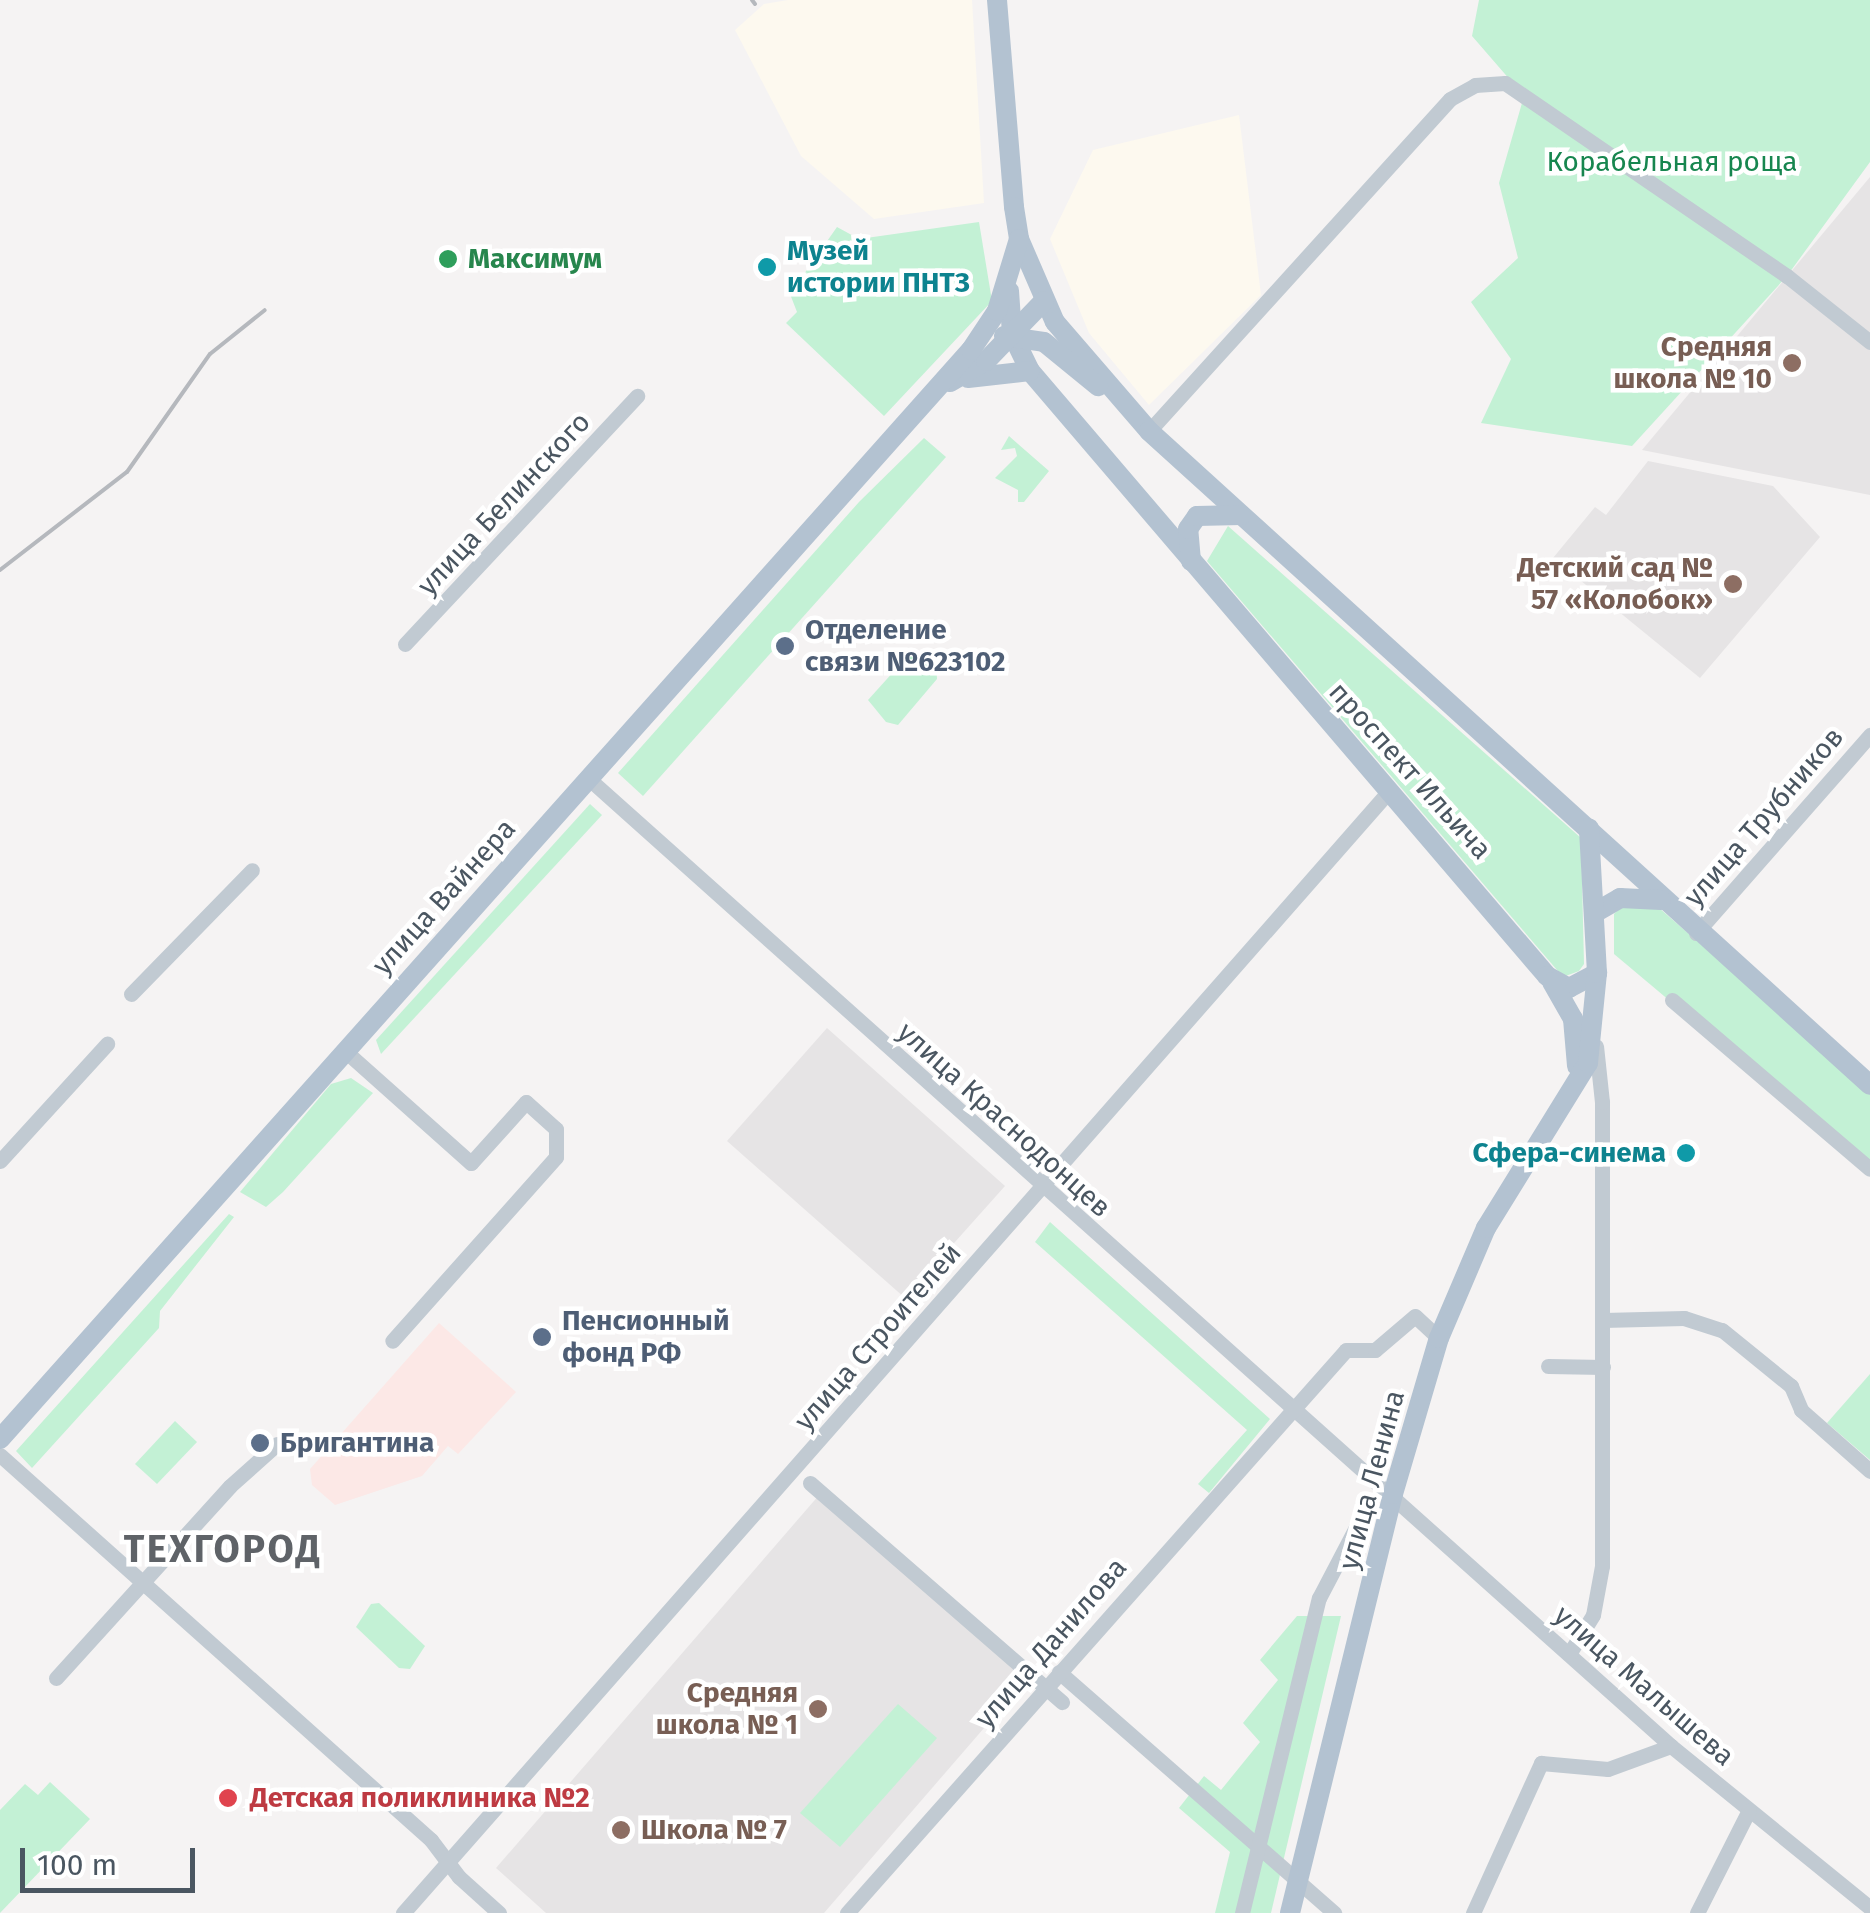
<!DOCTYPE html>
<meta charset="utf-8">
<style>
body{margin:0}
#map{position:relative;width:1870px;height:1913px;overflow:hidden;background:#f5f3f3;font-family:"Fira Sans",sans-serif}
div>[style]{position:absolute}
.commercial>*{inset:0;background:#fdf9ef}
.education>*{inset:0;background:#e6e4e5}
.medical>*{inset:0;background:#fce8e6}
.green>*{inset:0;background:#c3f1d5}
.minor>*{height:15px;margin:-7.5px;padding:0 7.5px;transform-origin:7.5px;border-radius:7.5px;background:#c1cad2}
.major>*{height:20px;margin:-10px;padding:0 10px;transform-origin:10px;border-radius:10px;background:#b3c2d1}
.rail>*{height:4px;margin:-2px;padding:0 2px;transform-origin:2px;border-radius:2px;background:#b5b8bd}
.dots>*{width:28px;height:28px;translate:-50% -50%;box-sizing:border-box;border:5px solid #fff;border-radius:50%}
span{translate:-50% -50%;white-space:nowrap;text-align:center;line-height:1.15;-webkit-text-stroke:9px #fff;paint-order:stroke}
.park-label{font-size:28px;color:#17864f}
.culture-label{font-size:28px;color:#0d838f;font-weight:700}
.left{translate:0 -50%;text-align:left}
.right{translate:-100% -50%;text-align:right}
.leisure-label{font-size:28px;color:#27864d;font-weight:700}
.education-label{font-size:28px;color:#785e54;font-weight:700}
.street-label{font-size:28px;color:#4a5661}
.service-label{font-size:28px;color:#4e5e75;font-weight:700}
.health-label{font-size:28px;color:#be3a42;font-weight:700}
.district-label{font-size:38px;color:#5f6368;font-weight:700;letter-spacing:2.5px}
.scale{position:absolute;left:20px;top:1848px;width:175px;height:45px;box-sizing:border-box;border:5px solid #4a5661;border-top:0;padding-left:12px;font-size:30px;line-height:35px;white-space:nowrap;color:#4a5661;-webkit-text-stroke:8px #fff;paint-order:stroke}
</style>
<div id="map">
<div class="commercial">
<div style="clip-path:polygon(788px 0,972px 0,984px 203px,874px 219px,801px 156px,735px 30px,764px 4px)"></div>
<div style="clip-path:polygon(1239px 115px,1261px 295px,1149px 405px,1089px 333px,1050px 239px,1093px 150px)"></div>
</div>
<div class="education">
<div style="clip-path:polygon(1870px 177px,1870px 495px,1642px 450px)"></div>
<div style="clip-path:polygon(1648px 461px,1773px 486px,1820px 537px,1700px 678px,1553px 558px,1595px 507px,1606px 515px)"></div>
<div style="clip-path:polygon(827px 1028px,1005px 1186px,905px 1298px,727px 1141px)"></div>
<div style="clip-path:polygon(820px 1494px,1029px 1676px,824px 1913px,546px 1913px,496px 1868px)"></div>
</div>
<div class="medical">
<div style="clip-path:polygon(439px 1323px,516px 1392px,458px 1454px,448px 1446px,422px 1476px,335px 1505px,312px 1485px,310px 1469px)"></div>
</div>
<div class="green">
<div style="clip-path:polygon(1479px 0,1870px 0,1870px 162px,1787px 276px,1632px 446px,1481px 423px,1511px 359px,1471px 302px,1518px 258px,1499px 183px,1524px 96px,1472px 36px)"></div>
<div style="clip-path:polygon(979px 222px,992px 301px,884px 416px,786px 323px,797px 312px,790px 294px,837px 227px,859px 239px)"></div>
<div style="clip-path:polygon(1009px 436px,1049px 471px,1024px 502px,1018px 502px,1018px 490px,995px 478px,1017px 456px,1015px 448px,1001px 450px)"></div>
<div style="clip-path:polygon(924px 438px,946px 457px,643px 796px,618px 773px,859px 502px)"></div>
<div style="clip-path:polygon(1228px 526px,1581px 838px,1584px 964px,1579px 971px,1563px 977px,1207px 561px)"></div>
<div style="clip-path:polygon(914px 649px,936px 664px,937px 679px,898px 725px,886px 722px,868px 700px)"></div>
<div style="clip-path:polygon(590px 804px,602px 815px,381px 1054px,376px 1040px)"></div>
<div style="clip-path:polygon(1624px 903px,1658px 907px,1870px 1092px,1870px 1169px,1614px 954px,1614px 914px)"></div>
<div style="clip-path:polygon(351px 1078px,373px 1093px,283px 1192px,266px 1207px,240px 1192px,331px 1084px)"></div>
<div style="clip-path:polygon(229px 1214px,234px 1217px,160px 1311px,159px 1328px,32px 1468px,16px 1451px)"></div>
<div style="clip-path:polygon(1050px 1222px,1270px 1419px,1209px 1493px,1198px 1484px,1247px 1430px,1035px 1242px)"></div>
<div style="clip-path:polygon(1870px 1374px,1870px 1460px,1827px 1423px)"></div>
<div style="clip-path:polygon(175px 1421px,197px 1442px,157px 1484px,135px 1464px)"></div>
<div style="clip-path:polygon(379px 1603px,425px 1646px,410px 1669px,399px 1668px,356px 1627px,371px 1604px)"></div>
<div style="clip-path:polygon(1297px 1616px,1341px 1616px,1271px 1913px,1215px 1913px,1230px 1852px,1179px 1808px,1204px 1776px,1221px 1790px,1260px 1742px,1243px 1723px,1278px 1680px,1260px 1660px)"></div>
<div style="clip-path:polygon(898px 1704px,937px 1738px,840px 1847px,800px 1813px)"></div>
<div style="clip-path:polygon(50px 1782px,90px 1819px,0 1913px,0 1810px,25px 1784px,38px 1795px)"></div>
</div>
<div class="minor">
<div style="left:1149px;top:431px;width:448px;rotate:-47.8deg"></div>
<div style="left:1450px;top:99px;width:29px;rotate:-29deg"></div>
<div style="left:1475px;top:85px;width:30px;rotate:-4deg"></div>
<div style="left:1505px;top:83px;width:342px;rotate:34.4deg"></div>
<div style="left:1787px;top:276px;width:106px;rotate:38.5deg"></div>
<div style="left:405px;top:644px;width:340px;rotate:-46.9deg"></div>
<div style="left:588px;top:778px;width:1453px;rotate:41.79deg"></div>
<div style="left:1671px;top:1746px;width:257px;rotate:39.1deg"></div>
<div style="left:1696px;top:933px;width:264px;rotate:-48.7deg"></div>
<div style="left:131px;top:994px;width:173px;rotate:-45.7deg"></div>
<div style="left:1672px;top:1000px;width:260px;rotate:40.5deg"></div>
<div style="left:344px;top:1050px;width:170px;rotate:41.7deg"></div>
<div style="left:471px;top:1163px;width:82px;rotate:-48deg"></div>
<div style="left:526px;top:1102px;width:40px;rotate:42deg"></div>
<div style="left:556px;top:1129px;width:28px;rotate:90deg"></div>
<div style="left:556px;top:1157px;width:246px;rotate:131.7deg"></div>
<div style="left:0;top:1161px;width:159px;rotate:-47.6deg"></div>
<div style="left:1603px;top:1320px;width:81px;rotate:-1.4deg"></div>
<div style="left:1684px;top:1318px;width:40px;rotate:18deg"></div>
<div style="left:1722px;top:1330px;width:89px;rotate:39.1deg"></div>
<div style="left:1791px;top:1386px;width:26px;rotate:67deg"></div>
<div style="left:1801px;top:1410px;width:92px;rotate:41.5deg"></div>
<div style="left:1548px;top:1366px;width:55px;rotate:1deg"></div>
<div style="left:0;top:1455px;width:578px;rotate:41.77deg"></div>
<div style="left:431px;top:1840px;width:46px;rotate:52.9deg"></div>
<div style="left:459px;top:1877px;width:54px;rotate:42deg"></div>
<div style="left:810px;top:1483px;width:334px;rotate:41deg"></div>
<div style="left:1569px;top:1654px;width:46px;rotate:-58.4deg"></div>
<div style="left:1593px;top:1615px;width:50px;rotate:-79.6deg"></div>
<div style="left:1602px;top:1566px;width:464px;rotate:-90deg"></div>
<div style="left:1602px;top:1102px;width:56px;rotate:-96.1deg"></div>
<div style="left:1059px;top:1672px;width:366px;rotate:41.2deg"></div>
<div style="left:56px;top:1678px;width:259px;rotate:-47.8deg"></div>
<div style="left:230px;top:1486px;width:63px;rotate:-41.8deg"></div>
<div style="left:403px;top:1913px;width:1494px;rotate:-48.69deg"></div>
<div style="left:847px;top:1913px;width:752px;rotate:-48.45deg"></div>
<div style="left:1346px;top:1350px;width:29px"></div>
<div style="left:1375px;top:1350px;width:52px;rotate:-40.4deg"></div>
<div style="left:1415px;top:1316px;width:33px;rotate:43deg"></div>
<div style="left:1242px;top:1913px;width:324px;rotate:-76.3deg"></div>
<div style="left:1319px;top:1598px;width:99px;rotate:-62.4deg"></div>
<div style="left:1473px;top:1913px;width:165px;rotate:-65.6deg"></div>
<div style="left:1541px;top:1763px;width:67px;rotate:5.1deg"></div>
<div style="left:1608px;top:1769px;width:67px;rotate:-20.1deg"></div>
<div style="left:1697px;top:1913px;width:115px;rotate:-63.2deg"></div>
</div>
<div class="major">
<div style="left:997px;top:0;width:208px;rotate:85.3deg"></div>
<div style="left:1014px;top:207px;width:32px;rotate:81deg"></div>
<div style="left:1019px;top:239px;width:90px;rotate:66.6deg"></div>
<div style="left:1055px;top:322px;width:144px;rotate:49.2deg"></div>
<div style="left:1149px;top:431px;width:973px;rotate:42.21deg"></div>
<div style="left:1009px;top:291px;width:43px;rotate:86deg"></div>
<div style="left:1012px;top:334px;width:41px;rotate:64.1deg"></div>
<div style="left:1030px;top:371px;width:796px;rotate:49.48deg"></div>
<div style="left:1547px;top:976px;width:25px;rotate:29deg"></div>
<div style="left:1569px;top:988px;width:32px;rotate:-28deg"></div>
<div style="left:1004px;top:336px;width:40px;rotate:8.5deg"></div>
<div style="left:1044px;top:342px;width:70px;rotate:39.2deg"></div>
<div style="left:968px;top:378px;width:62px;rotate:-6.4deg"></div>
<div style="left:950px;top:382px;width:42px;rotate:-30.3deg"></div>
<div style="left:986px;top:361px;width:83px;rotate:-46deg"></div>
<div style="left:1191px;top:561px;width:32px;rotate:-95deg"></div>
<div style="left:1188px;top:529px;width:16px;rotate:-55deg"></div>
<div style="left:1197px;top:516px;width:44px;rotate:-1.3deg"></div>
<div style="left:1596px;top:912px;width:28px;rotate:-30deg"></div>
<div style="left:1620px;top:898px;width:41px;rotate:2.8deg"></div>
<div style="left:1552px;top:982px;width:43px;rotate:60.4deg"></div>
<div style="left:1573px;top:1019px;width:47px;rotate:85.1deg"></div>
<div style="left:0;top:1439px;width:1459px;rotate:-48.28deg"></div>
<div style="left:971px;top:350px;width:47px;rotate:-56.3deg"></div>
<div style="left:997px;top:311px;width:75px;rotate:-73deg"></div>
<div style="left:1290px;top:1913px;width:431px;rotate:-76.2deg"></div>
<div style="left:1393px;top:1494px;width:163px;rotate:-73.6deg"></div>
<div style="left:1439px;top:1338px;width:120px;rotate:-66.9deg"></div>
<div style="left:1486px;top:1228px;width:194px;rotate:-58.3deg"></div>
<div style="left:1588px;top:1063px;width:90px;rotate:-84.3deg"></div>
<div style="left:1597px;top:973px;width:145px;rotate:-93.2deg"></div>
</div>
<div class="rail">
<div style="left:752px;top:0;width:5px;rotate:53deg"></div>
<div style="left:0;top:570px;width:160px;rotate:-37.7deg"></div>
<div style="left:127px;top:472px;width:144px;rotate:-54.9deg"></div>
<div style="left:210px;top:354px;width:70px;rotate:-38.7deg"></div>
</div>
<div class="dots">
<div style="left:448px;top:259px;background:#2e9e5b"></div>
<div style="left:767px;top:267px;background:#0f9aa8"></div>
<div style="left:1792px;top:363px;background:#8d6e63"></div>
<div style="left:1733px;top:584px;background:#8d6e63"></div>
<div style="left:785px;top:646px;background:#5c6f8a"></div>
<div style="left:1686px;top:1153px;background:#0f9aa8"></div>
<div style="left:542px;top:1337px;background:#5c6f8a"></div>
<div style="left:260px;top:1443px;background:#5c6f8a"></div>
<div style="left:818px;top:1709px;background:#8d6e63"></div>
<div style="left:228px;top:1798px;background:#e0444e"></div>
<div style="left:621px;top:1830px;background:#8d6e63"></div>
</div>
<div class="park-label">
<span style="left:1672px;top:162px">Корабельная роща</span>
</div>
<div class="culture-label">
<span class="left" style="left:787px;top:267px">Музей<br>истории ПНТЗ</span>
<span class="right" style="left:1666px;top:1153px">Сфера-синема</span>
</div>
<div class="leisure-label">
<span class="left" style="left:468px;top:259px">Максимум</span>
</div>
<div class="education-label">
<span class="right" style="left:1772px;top:363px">Средняя<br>школа № 10</span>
<span class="right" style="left:1713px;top:584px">Детский сад №<br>57 «Колобок»</span>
<span class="right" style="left:798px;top:1709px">Средняя<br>школа № 1</span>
<span class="left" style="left:641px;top:1830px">Школа № 7</span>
</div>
<div class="street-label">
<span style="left:504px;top:504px;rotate:-47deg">улица Белинского</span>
<span style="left:1410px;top:771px;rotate:48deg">проспект Ильича</span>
<span style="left:1764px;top:817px;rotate:-49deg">улица Трубников</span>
<span style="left:444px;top:897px;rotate:-48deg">улица Вайнера</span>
<span style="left:1004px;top:1120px;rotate:42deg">улица Краснодонцев</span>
<span style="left:878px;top:1337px;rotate:-49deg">улица Строителей</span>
<span style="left:1372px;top:1480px;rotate:-75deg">улица Ленина</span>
<span style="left:1051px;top:1643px;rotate:-49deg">улица Данилова</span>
<span style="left:1644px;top:1686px;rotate:41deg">улица Малышева</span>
</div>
<div class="service-label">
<span class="left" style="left:805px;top:646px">Отделение<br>связи №623102</span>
<span class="left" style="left:562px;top:1337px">Пенсионный<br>фонд РФ</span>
<span class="left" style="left:280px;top:1443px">Бригантина</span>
</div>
<div class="health-label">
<span class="left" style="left:250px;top:1798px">Детская поликлиника №2</span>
</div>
<div class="district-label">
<span style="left:223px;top:1550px">ТЕХГОРОД</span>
</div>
<div class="scale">100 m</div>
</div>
